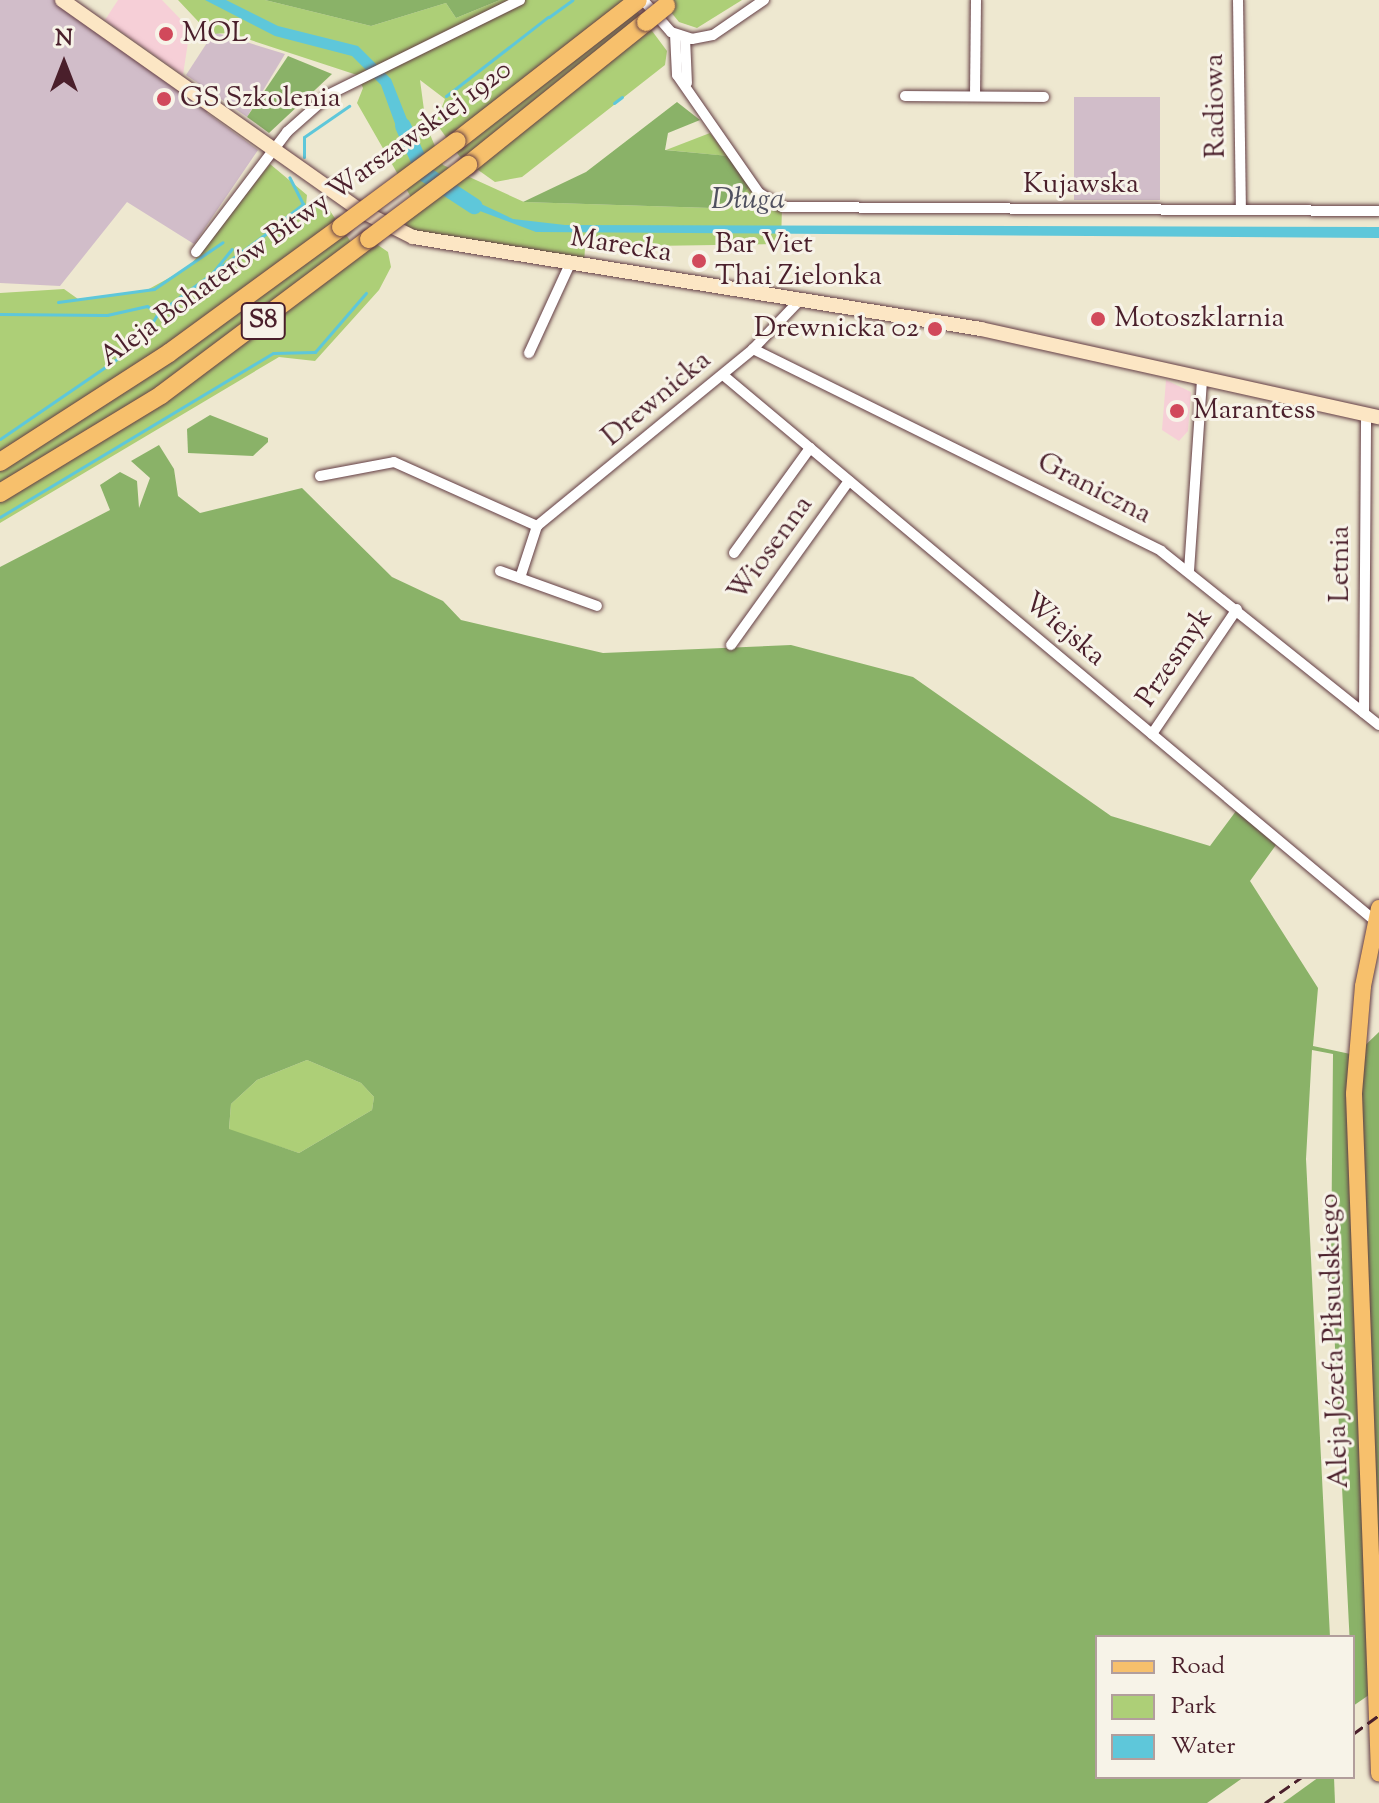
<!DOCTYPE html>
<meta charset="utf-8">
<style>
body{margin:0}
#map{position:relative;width:1379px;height:1803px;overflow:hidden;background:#eee8d0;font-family:"Sorts Mill Goudy",serif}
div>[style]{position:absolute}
.built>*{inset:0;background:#f6cfd7}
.industrial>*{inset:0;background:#d1bdc9}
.green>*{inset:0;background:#adcf77}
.forest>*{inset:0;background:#8ab268}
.water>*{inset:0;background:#5ec7da}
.stream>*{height:3px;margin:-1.5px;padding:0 1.5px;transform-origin:1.5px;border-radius:1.5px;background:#5ec7da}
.river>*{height:16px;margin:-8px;padding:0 8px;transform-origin:8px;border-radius:8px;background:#5ec7da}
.roads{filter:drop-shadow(0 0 2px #633d44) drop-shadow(0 0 2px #633d44)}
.street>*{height:10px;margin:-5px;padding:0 5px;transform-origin:5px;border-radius:5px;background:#fff}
.secondary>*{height:14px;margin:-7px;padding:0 7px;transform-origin:7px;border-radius:7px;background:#fce6c4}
.primary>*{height:16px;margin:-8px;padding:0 8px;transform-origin:8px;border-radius:8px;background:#f7c06c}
.highway>*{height:18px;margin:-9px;padding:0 9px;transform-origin:9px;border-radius:9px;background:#f7c06c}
.rail>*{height:3px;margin-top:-1.5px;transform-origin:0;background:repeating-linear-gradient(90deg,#4a1f2b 0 12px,transparent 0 18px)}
.bridges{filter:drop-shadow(0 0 2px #633d44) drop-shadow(0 0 2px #633d44)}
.highway-bridge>*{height:18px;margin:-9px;padding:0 9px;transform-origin:9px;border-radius:9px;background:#f7c06c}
.dots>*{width:22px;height:22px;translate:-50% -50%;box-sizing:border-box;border:4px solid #f7f3e8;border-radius:50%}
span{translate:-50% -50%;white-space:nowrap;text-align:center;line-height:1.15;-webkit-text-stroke:6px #f7f3e8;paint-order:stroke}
.shield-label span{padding:2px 6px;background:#f7f3e8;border:2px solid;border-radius:6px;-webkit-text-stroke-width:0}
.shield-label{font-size:26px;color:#4a1f2b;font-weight:700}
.poi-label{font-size:28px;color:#4a1f2b}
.left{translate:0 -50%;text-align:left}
.right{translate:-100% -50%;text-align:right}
.street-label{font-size:28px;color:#4a1f2b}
.water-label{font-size:30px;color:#505160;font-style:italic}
.legend{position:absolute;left:1095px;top:1635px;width:260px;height:144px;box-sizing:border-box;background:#f7f3e8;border:2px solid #b29e9c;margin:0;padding:10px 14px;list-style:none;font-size:24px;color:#4a1f2b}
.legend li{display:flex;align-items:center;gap:16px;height:40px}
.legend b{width:40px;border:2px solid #b29e9c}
.north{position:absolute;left:24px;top:24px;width:80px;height:80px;-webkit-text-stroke:6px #f7f3e8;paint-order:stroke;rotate:0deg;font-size:22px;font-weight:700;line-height:32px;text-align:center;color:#4a1f2b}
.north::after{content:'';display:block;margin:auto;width:28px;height:36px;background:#4a1f2b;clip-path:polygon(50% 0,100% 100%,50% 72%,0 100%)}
</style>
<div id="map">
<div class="built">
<div style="clip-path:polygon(118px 0,162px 0,190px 29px,183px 75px,105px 20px)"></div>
<div style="clip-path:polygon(1166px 380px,1191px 392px,1188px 431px,1179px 441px,1162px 430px)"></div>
</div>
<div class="industrial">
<div style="clip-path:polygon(0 0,62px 0,212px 105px,207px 113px,258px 150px,194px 244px,127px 202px,60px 286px,0 283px)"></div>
<div style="clip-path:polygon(214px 32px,285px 54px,247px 117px,186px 75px)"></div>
<div style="clip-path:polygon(1074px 97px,1160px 97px,1160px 200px,1074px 200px)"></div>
</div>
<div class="green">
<div style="clip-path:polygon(178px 0,265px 0,371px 26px,446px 3px,456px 18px,500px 0,629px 0,667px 51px,665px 65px,522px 177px,495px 182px,460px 157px,436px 123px,445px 99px,420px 80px,426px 125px,443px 165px,524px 202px,711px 208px,752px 184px,782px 207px,781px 244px,585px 247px,584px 266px,401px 232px,416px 206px,357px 103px,363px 88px,357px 75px,229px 33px,210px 34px)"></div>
<div style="clip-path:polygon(661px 0,742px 0,697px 28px,679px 22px)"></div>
<div style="clip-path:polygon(710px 133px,728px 156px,666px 150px)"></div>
<div style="clip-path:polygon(270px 164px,307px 195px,306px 205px,326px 205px,351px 242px,362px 234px,388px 252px,391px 267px,379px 290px,315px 361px,279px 357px,0 523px,0 293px,64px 289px,78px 299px,147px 290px,189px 267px)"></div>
<div style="clip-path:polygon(307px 1060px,361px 1083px,374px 1097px,372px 1110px,299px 1153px,229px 1130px,231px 1104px,257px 1080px)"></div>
</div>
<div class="forest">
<div style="clip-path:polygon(265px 0,500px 0,456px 18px,446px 3px,371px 26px)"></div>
<div style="clip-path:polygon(288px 56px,332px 74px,269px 133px,247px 117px)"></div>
<div style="clip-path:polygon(677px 102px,700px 120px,668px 133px,665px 150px,729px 156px,752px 184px,741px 195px,711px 208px,523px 202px,586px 172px)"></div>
<div style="clip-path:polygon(210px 415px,268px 438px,268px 442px,253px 456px,188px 453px,187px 429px)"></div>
<div style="clip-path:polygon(evenodd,159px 445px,174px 469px,178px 496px,200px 513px,302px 488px,392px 577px,443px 601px,461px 620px,603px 653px,791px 645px,913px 677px,1111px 816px,1210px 846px,1236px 811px,1276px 845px,1250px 881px,1318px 988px,1313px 1046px,1355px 1055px,1379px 1032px,1379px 1688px,1353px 1706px,1331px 1268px,1333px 1054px,1312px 1050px,1306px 1159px,1330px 1637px,1097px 1637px,1097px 1777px,1244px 1777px,1207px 1803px,0 1803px,0 567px,110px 510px,100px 485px,120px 472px,137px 481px,139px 508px,150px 478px,131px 461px,159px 445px,307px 1060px,361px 1083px,374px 1097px,372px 1110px,299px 1153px,229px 1129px,231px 1104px,257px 1080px,307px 1060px)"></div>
<div style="clip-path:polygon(1319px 1777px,1334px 1777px,1335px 1803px,1283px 1803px)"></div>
</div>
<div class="water">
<div style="clip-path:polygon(205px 0,226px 0,278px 26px,358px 46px,391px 79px,416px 142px,405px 151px,381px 85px,352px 56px,275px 36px)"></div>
<div style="clip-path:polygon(462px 195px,513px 219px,565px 225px,1379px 227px,1379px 238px,536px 232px,453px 201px)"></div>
</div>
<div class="stream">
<div style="left:549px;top:17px;width:29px;rotate:-36deg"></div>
<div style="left:446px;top:96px;width:129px;rotate:-37.8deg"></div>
<div style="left:614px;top:103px;width:10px;rotate:-37deg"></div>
<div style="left:304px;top:157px;width:20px;rotate:-90deg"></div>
<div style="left:304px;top:137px;width:55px;rotate:-34.6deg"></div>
<div style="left:267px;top:232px;width:46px;rotate:-37.9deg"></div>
<div style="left:303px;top:204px;width:30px;rotate:-117deg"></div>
<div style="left:209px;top:277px;width:36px;rotate:-51deg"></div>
<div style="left:58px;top:302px;width:97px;rotate:-7.7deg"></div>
<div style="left:154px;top:289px;width:83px;rotate:-34.3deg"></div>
<div style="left:0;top:314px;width:107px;rotate:0.5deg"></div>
<div style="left:107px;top:315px;width:41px;rotate:-12.7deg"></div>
<div style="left:147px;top:306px;width:13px;rotate:32deg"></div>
<div style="left:158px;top:313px;width:135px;rotate:-36.3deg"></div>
<div style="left:0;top:439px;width:170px;rotate:-34.4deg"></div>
<div style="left:140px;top:343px;width:35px;rotate:-59deg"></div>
<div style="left:0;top:517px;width:318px;rotate:-31deg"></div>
<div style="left:273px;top:353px;width:42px;rotate:-1.4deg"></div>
<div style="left:315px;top:352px;width:78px;rotate:-49.2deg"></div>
</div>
<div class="river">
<div style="left:403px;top:126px;width:53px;rotate:65.4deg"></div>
<div style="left:425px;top:174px;width:59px;rotate:33.1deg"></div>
</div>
<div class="roads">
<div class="street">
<div style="left:643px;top:0;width:43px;rotate:48.8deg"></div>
<div style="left:671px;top:32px;width:22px;rotate:18deg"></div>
<div style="left:692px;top:39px;width:21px;rotate:-11deg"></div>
<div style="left:713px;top:35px;width:62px;rotate:-34.5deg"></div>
<div style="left:1238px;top:0;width:210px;rotate:89.2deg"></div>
<div style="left:675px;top:34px;width:41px;rotate:87.2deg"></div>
<div style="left:677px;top:75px;width:144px;rotate:55.2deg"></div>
<div style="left:759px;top:193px;width:27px;rotate:31deg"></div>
<div style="left:782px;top:207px;width:597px;rotate:0.38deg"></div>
<div style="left:685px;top:38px;width:45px;rotate:87.5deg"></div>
<div style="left:905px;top:96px;width:139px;rotate:0.4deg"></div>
<div style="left:975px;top:96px;width:96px;rotate:-89.4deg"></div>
<div style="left:196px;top:252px;width:151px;rotate:-52.8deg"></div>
<div style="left:287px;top:132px;width:57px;rotate:-41.5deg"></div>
<div style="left:330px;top:94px;width:212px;rotate:-26.3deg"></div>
<div style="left:753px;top:349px;width:455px;rotate:26.3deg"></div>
<div style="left:1161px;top:551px;width:279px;rotate:38.6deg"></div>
<div style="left:529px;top:353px;width:98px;rotate:-65.3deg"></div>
<div style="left:723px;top:375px;width:850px;rotate:39.94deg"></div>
<div style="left:320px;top:476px;width:75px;rotate:-10.7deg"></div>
<div style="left:394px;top:462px;width:157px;rotate:24.1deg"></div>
<div style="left:734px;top:553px;width:130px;rotate:-54.1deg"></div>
<div style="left:500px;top:571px;width:103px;rotate:19.8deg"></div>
<div style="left:1189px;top:571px;width:193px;rotate:-86.1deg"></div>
<div style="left:520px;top:578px;width:55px;rotate:-71.9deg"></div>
<div style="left:537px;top:526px;width:279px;rotate:-39.3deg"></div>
<div style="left:753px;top:349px;width:66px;rotate:-46.2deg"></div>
<div style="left:731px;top:645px;width:202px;rotate:-54.3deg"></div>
<div style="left:1364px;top:713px;width:299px;rotate:-89.6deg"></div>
<div style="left:1152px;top:734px;width:151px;rotate:-55.8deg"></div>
</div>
<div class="secondary">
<div style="left:62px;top:0;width:368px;rotate:35.2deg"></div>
<div style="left:363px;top:212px;width:56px;rotate:26.6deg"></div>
<div style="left:413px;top:237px;width:575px;rotate:9.2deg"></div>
<div style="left:981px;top:329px;width:408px;rotate:12.5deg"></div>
</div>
<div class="primary">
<div style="left:1379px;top:908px;width:80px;rotate:101.6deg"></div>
<div style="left:1363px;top:986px;width:108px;rotate:94.8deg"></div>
<div style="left:1354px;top:1094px;width:680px;rotate:87.89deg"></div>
</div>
<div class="highway">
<div style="left:457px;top:141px;width:229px;rotate:-37.9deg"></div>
<div style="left:468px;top:165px;width:228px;rotate:-38.8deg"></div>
<div style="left:0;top:462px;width:201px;rotate:-32.8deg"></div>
<div style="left:169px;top:353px;width:213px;rotate:-36.2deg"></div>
<div style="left:0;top:493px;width:188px;rotate:-31.3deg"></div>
<div style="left:161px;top:395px;width:260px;rotate:-36.9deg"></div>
</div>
</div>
<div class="rail">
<div style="left:1353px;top:1734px;width:32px;rotate:-36deg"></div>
<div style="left:1265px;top:1803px;width:45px;rotate:-35.1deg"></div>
</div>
<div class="bridges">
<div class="highway-bridge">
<div style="left:646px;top:22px;width:26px;rotate:-39deg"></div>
<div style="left:341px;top:227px;width:144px;rotate:-36.6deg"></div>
<div style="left:369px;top:239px;width:124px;rotate:-36.8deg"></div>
</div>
</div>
<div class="dots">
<div style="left:166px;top:34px;background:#d1495b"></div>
<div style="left:164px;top:99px;background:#d1495b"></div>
<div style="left:699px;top:261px;background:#d1495b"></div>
<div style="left:1098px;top:319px;background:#d1495b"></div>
<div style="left:935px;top:329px;background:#d1495b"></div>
<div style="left:1177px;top:411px;background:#d1495b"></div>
</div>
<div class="shield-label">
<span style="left:263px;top:321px">S8</span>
</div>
<div class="poi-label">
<span class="left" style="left:182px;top:34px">MOL</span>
<span class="left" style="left:180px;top:99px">GS Szkolenia</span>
<span class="left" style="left:715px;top:261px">Bar Viet<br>Thai Zielonka</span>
<span class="left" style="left:1114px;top:319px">Motoszklarnia</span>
<span class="right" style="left:919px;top:329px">Drewnicka 02</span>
<span class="left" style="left:1193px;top:411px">Marantess</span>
</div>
<div class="street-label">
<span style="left:1216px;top:106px;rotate:-91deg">Radiowa</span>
<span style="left:1081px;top:185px">Kujawska</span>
<span style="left:306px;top:214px;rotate:-36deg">Aleja Bohaterów Bitwy Warszawskiej 1920</span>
<span style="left:621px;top:246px;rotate:9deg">Marecka</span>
<span style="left:657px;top:399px;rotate:-40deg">Drewnicka</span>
<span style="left:1094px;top:489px;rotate:27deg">Graniczna</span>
<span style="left:771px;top:549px;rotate:-54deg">Wiosenna</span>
<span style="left:1341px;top:564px;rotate:-90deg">Letnia</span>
<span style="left:1064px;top:630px;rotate:40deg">Wiejska</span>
<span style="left:1175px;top:658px;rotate:-56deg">Przesmyk</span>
<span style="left:1335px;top:1341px;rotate:-92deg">Aleja Józefa Piłsudskiego</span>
</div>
<div class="water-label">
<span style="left:748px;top:201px">Długa</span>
</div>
<ul class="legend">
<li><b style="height:10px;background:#f7c06c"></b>Road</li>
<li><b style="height:22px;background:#adcf77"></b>Park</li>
<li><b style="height:22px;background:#5ec7da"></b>Water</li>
</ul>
<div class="north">N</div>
</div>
